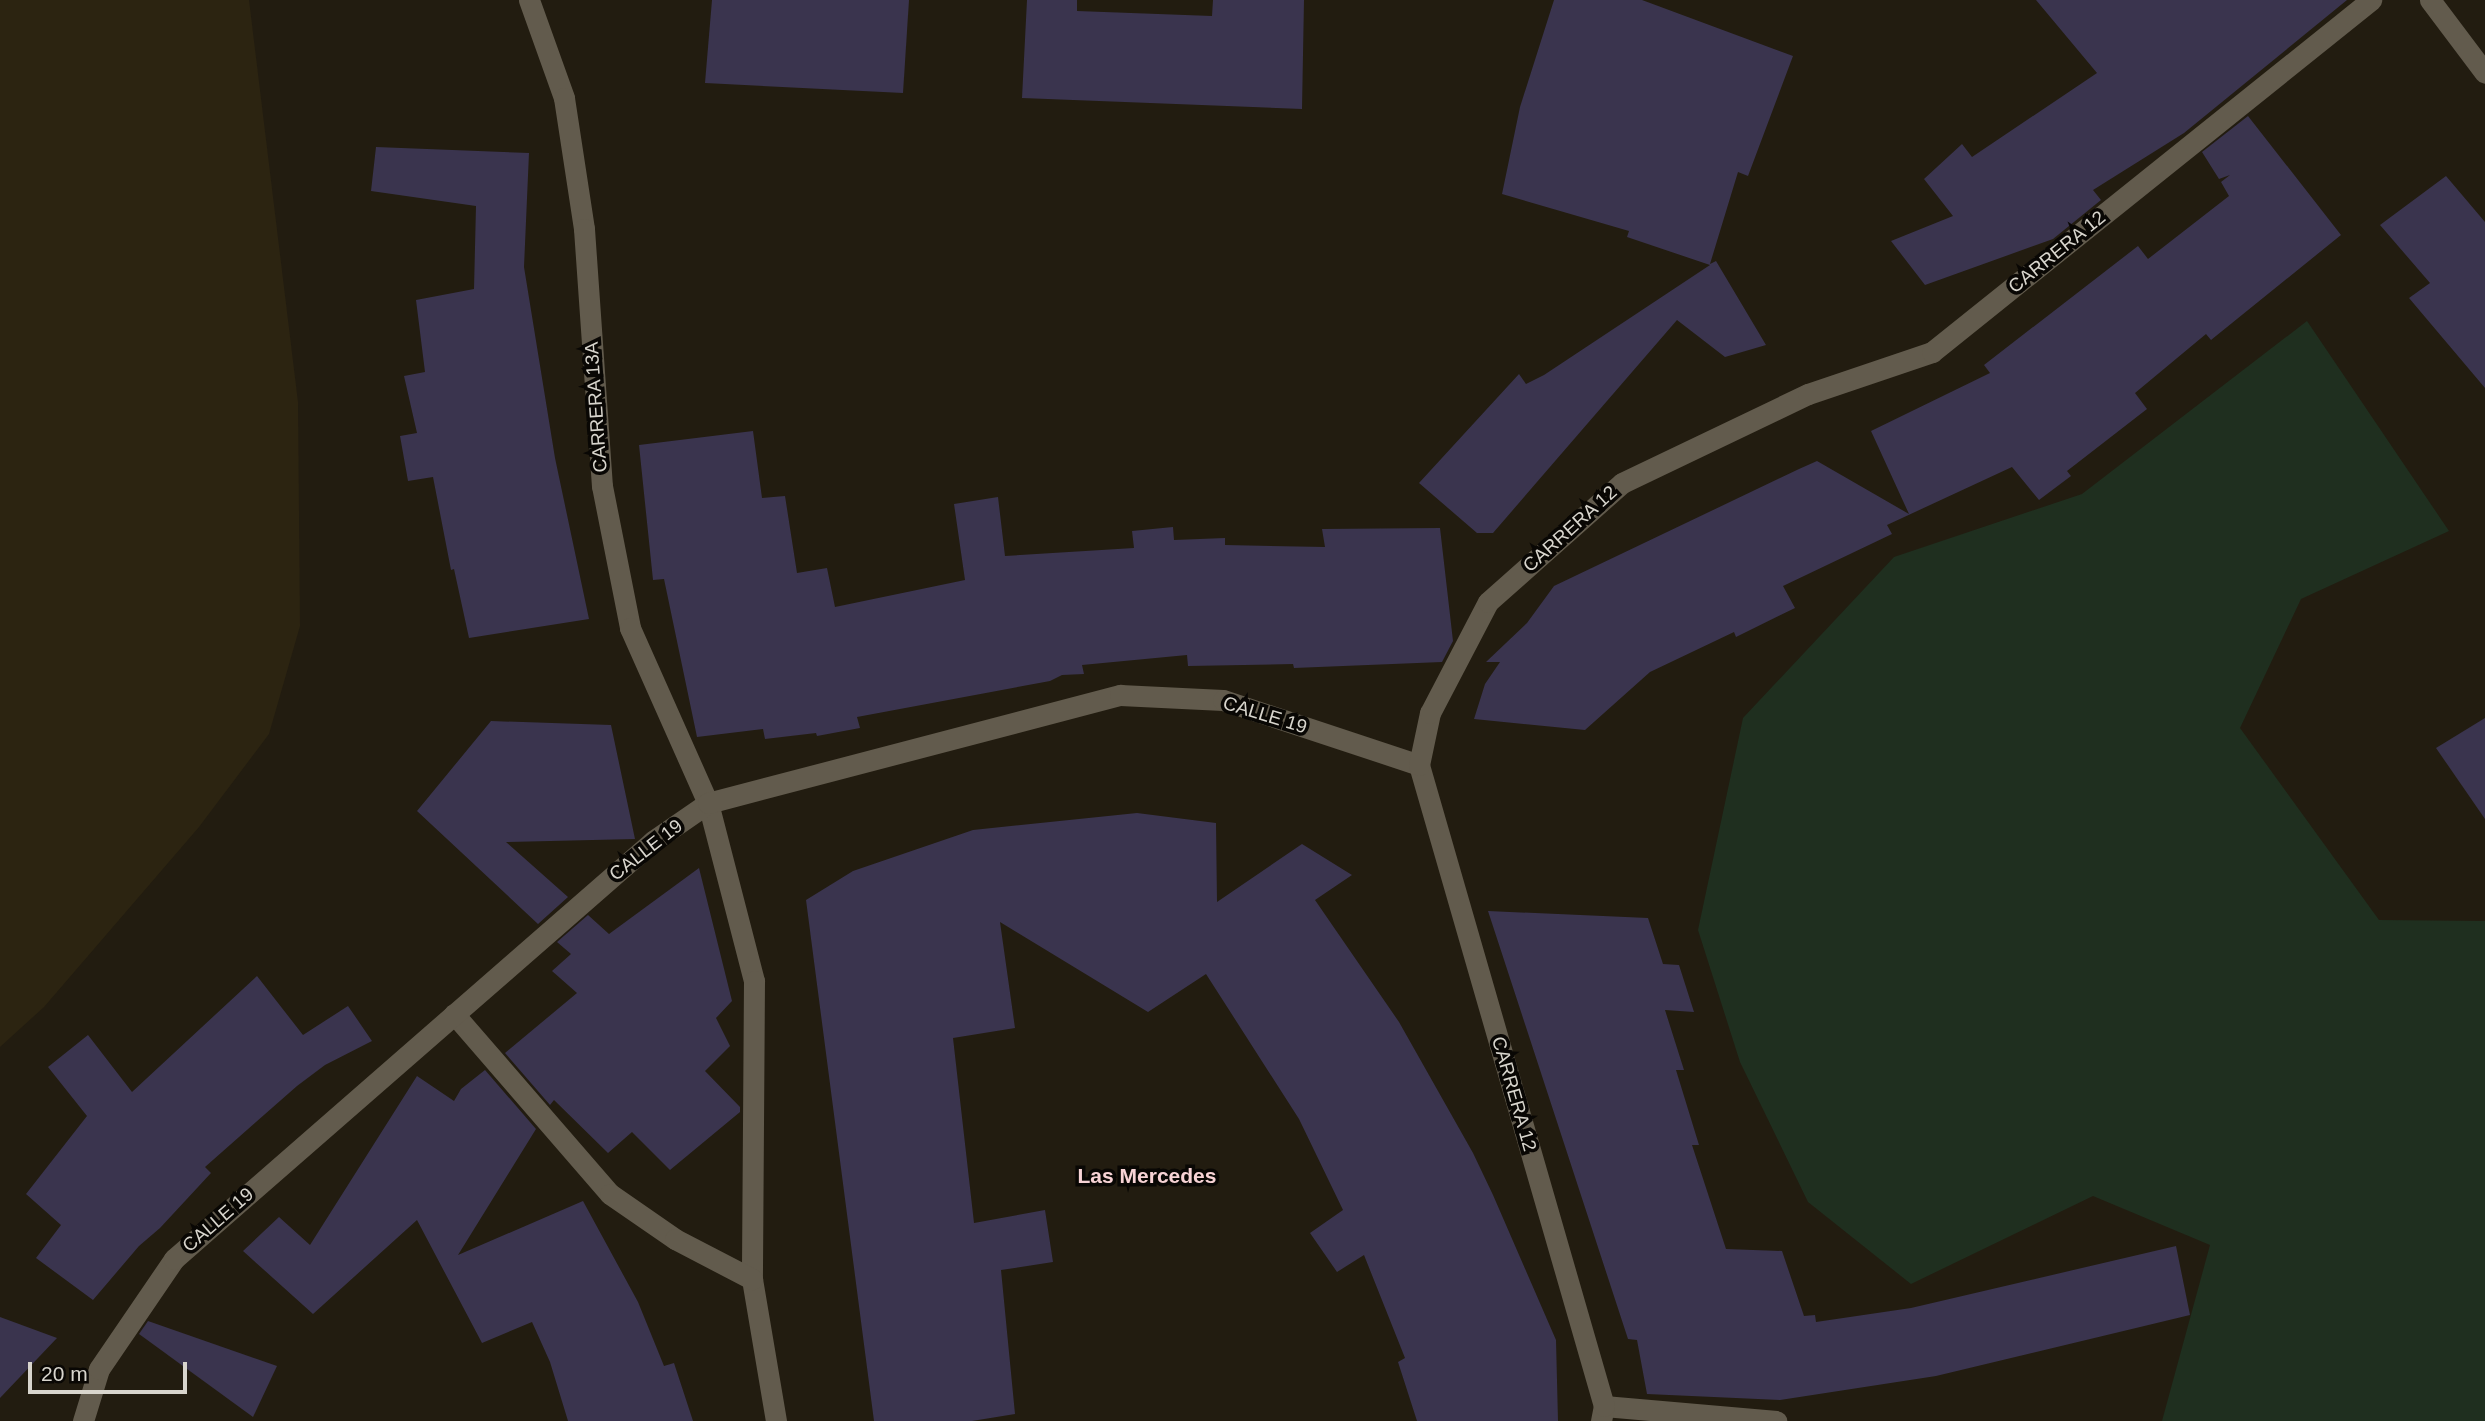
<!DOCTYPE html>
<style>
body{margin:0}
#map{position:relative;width:2485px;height:1421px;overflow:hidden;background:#221c10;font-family:Arial,sans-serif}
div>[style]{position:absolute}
.built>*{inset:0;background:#2c2411}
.green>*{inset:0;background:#1f2f1f}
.building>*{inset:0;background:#3a344e}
.street>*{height:21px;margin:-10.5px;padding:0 10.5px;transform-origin:10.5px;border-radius:10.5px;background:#625b4d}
.secondary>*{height:21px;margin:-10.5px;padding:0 10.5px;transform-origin:10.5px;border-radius:10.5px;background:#625b4d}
span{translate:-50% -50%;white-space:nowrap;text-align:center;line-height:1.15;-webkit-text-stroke:7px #090704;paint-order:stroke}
.street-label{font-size:19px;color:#d8d5cd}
.neighbourhood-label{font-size:21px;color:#f7d3d5;font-weight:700}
.scale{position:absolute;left:28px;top:1362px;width:159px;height:32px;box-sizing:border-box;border:4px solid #d8d5cd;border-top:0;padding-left:9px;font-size:21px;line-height:24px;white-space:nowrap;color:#d8d5cd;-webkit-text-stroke:5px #090704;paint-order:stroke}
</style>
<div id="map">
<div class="built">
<div style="clip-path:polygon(0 0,249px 0,298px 402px,300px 626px,269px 734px,199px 827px,44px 1007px,0 1047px)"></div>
</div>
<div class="green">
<div style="clip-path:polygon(2307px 321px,2449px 531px,2301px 599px,2240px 728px,2379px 920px,2485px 921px,2485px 1421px,2162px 1421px,2210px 1245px,2093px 1196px,1911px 1284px,1808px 1202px,1740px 1062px,1698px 930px,1743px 718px,1894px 557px,2082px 494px)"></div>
</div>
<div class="building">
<div style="clip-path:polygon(712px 0,909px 0,903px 93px,705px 83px)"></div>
<div style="clip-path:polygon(1027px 0,1077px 0,1077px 11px,1212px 16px,1213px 0,1304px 0,1302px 109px,1022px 98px)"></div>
<div style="clip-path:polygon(1554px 0,1642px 0,1793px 56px,1748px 176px,1738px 172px,1710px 264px,1716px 261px,1766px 345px,1725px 357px,1677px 320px,1493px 533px,1477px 533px,1419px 483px,1519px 374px,1526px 384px,1544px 375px,1710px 265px,1627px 237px,1629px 231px,1502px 194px,1520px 107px)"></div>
<div style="clip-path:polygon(2036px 0,2347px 0,2184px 133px,2093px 190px,2101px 200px,2053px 239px,1925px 285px,1891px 241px,1953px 216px,1924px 179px,1962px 144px,1972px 157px,2097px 73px)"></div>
<div style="clip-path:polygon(2248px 116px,2341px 235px,2211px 340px,2206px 334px,2135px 393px,2147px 409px,2067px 471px,2071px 476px,2039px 500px,2012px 467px,1887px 525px,1892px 534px,1783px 586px,1795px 608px,1736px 637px,1734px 632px,1650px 672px,1585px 730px,1474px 719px,1485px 684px,1500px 662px,1486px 662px,1527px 623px,1554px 586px,1799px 469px,1817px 461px,1909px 514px,1871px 431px,1990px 373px,1984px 365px,2138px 246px,2148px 259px,2229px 196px,2221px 182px,2230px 175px,2219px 179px,2202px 152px)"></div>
<div style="clip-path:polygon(376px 147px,529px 153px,524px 267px,555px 458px,589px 619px,469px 638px,454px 569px,451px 570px,433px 477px,408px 481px,400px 436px,417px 433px,404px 376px,425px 372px,416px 300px,474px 289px,476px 206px,371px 191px)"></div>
<div style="clip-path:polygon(2446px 176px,2485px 222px,2485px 388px,2409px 298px,2430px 283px,2380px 225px)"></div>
<div style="clip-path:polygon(753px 431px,762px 498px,785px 496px,797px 573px,827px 568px,835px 607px,965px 580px,954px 504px,998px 497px,1005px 556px,1134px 548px,1132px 531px,1173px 527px,1174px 540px,1225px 538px,1225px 545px,1325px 547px,1322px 529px,1440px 528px,1453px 641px,1442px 662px,1294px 668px,1293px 664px,1188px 666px,1187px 655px,1082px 665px,1084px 674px,1062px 675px,1050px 681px,857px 717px,860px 728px,817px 736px,816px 733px,765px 739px,763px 729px,697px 737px,664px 579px,653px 580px,639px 445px)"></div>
<div style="clip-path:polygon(2485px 718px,2485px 819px,2436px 748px)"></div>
<div style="clip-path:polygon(491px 721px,611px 725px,635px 839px,506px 842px,568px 897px,538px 924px,417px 811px)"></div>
<div style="clip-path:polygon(1137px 813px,1216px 823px,1217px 902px,1302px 844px,1352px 875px,1315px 900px,1399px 1022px,1473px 1153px,1493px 1195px,1556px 1340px,1558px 1421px,1417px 1421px,1398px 1362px,1405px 1358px,1364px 1255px,1337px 1272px,1310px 1233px,1343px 1210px,1299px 1119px,1206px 974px,1148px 1012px,1000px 922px,1015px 1028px,953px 1038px,974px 1223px,1045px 1210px,1053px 1262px,1001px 1270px,1015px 1414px,972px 1421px,874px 1421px,806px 900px,853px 871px,973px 830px)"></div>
<div style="clip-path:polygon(699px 868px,732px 1001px,716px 1018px,730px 1046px,705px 1071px,740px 1107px,740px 1112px,670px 1170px,632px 1132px,608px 1153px,554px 1100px,550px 1105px,505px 1053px,577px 993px,552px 971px,571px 954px,557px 942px,588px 915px,609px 934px)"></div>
<div style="clip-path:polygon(1488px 911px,1648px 918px,1663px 964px,1679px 965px,1694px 1012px,1665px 1010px,1684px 1070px,1676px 1070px,1699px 1145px,1692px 1145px,1726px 1249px,1782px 1251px,1804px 1316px,1815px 1315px,1816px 1322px,1911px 1308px,2176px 1246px,2190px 1315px,1936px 1376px,1780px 1400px,1647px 1394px,1637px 1340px,1628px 1339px)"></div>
<div style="clip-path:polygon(257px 976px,303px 1035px,348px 1006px,372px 1041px,325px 1065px,297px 1086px,205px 1167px,211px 1173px,160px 1228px,139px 1246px,93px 1300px,36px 1258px,61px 1225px,26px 1194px,87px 1116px,48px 1067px,88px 1035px,132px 1092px)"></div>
<div style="clip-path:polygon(485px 1070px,536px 1129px,458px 1255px,583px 1201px,638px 1302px,664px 1366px,674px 1363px,693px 1421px,568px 1421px,550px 1362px,532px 1322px,482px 1343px,417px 1220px,313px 1314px,243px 1251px,279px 1217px,310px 1245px,417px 1076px,454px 1101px,461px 1089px)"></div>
<div style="clip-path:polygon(0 1317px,57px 1338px,0 1398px)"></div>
<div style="clip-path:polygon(148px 1321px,277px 1366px,253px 1417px,139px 1334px)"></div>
</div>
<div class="street">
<div style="left:529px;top:0;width:104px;rotate:70.3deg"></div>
<div style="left:564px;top:98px;width:133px;rotate:81.3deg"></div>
<div style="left:584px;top:229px;width:258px;rotate:86deg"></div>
<div style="left:602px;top:486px;width:145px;rotate:78.8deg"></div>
<div style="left:630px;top:628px;width:192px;rotate:66deg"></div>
<div style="left:708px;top:803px;width:184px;rotate:75.5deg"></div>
<div style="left:754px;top:981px;width:298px;rotate:90.4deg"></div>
<div style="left:752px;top:1279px;width:144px;rotate:80.4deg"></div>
<div style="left:454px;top:1014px;width:238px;rotate:49.1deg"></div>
<div style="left:610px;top:1194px;width:79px;rotate:34.7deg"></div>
<div style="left:675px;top:1239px;width:87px;rotate:27.5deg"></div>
<div style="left:1604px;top:1406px;width:173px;rotate:5deg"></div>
<div style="left:83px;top:1421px;width:54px;rotate:-72.9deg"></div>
<div style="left:99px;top:1369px;width:133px;rotate:-55.7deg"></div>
<div style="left:174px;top:1259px;width:636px;rotate:-41.11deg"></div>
<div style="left:653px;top:841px;width:67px;rotate:-34.6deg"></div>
<div style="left:708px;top:803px;width:426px;rotate:-14.7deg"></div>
<div style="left:1120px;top:695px;width:103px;rotate:2.8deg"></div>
<div style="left:1223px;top:700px;width:206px;rotate:18.3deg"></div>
<div style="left:1601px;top:1421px;width:15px;rotate:-79deg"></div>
<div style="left:1604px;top:1406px;width:667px;rotate:-106.1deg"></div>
<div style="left:1419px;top:765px;width:53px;rotate:-78.1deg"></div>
<div style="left:1430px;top:713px;width:125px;rotate:-62.4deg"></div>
<div style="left:1488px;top:602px;width:179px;rotate:-41.6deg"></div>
<div style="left:1622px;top:483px;width:206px;rotate:-25.6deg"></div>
<div style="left:1808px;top:394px;width:131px;rotate:-18.7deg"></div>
<div style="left:1932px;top:352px;width:563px;rotate:-38.72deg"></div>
</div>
<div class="secondary">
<div style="left:2430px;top:0;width:91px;rotate:53deg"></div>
</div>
<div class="street-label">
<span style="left:2057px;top:252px;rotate:-39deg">CARRERA 12</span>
<span style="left:596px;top:407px;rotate:-94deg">CARRERA 13A</span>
<span style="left:1570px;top:529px;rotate:-42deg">CARRERA 12</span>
<span style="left:1265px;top:715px;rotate:17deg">CALLE 19</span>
<span style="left:646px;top:850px;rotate:-38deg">CALLE 19</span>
<span style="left:1514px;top:1094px;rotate:74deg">CARRERA 12</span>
<span style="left:218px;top:1220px;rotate:-41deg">CALLE 19</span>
</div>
<div class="neighbourhood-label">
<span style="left:1147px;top:1176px">Las Mercedes</span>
</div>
<div class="scale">20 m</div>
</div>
